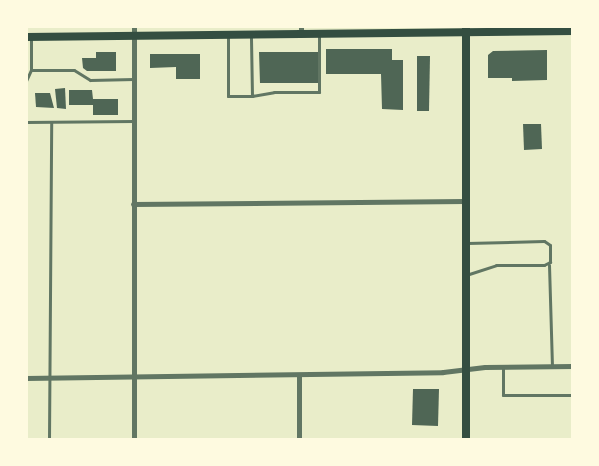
<!DOCTYPE html>
<style>
body{margin:0}
#map{position:relative;width:599px;height:466px;overflow:hidden;background:#e9edc9;font-family:"IBM Plex Serif",serif}
div>[style]{position:absolute}
.building>*{inset:0;background:#4f6655}
.service>*{height:3px;margin:-1.5px;padding:0 1.5px;transform-origin:1.5px;border-radius:1.5px;background:#617663}
.minor>*{height:5px;margin:-2.5px;padding:0 2.5px;transform-origin:2.5px;border-radius:2.5px;background:#617663}
.secondary>*{height:8px;margin:-4px;padding:0 4px;transform-origin:4px;border-radius:4px;background:#344e41}
span{translate:-50% -50%;white-space:nowrap;text-align:center;line-height:1.15;-webkit-text-stroke:5px #fefae0;paint-order:stroke}
.frame{position:absolute;inset:0;border:28px solid #fefae0;pointer-events:none}
</style>
<div id="map">
<div class="building">
<div style="clip-path:polygon(326px 49px,392px 49px,392px 60px,403px 60px,403px 110px,382px 109px,381px 74px,326px 74px)"></div>
<div style="clip-path:polygon(547px 50px,547px 80px,512px 81px,512px 78px,488px 78px,488px 55px,493px 51px)"></div>
<div style="clip-path:polygon(96px 52px,116px 52px,116px 71px,87px 71px,83px 68px,82px 58px,96px 58px)"></div>
<div style="clip-path:polygon(259px 52px,318px 52px,318px 83px,260px 83px)"></div>
<div style="clip-path:polygon(150px 54px,200px 54px,200px 79px,176px 79px,176px 67px,150px 68px)"></div>
<div style="clip-path:polygon(417px 56px,430px 56px,429px 111px,417px 111px)"></div>
<div style="clip-path:polygon(65px 88px,66px 109px,57px 108px,55px 89px)"></div>
<div style="clip-path:polygon(69px 90px,92px 90px,93px 99px,118px 99px,118px 115px,93px 115px,93px 105px,69px 105px)"></div>
<div style="clip-path:polygon(35px 93px,50px 93px,54px 108px,36px 107px)"></div>
<div style="clip-path:polygon(523px 124px,541px 124px,542px 149px,524px 150px)"></div>
<div style="clip-path:polygon(413px 389px,439px 389px,438px 426px,412px 425px)"></div>
</div>
<div class="service">
<div style="left:228px;top:36px;width:60px;rotate:90deg"></div>
<div style="left:228px;top:96px;width:24px"></div>
<div style="left:252px;top:96px;width:60px;rotate:-91deg"></div>
<div style="left:31px;top:38px;width:32px;rotate:90deg"></div>
<div style="left:26px;top:81px;width:12px;rotate:-66deg"></div>
<div style="left:31px;top:70px;width:43px"></div>
<div style="left:74px;top:70px;width:19px;rotate:32deg"></div>
<div style="left:90px;top:80px;width:44px;rotate:-1.3deg"></div>
<div style="left:252px;top:96px;width:22px;rotate:-10deg"></div>
<div style="left:274px;top:92px;width:45px"></div>
<div style="left:319px;top:92px;width:57px;rotate:-90deg"></div>
<div style="left:26px;top:122px;width:108px;rotate:-0.5deg"></div>
<div style="left:549px;top:265px;width:101px;rotate:88.3deg"></div>
<div style="left:466px;top:275px;width:32px;rotate:-18deg"></div>
<div style="left:496px;top:265px;width:48px"></div>
<div style="left:544px;top:265px;width:7px;rotate:-27deg"></div>
<div style="left:550px;top:262px;width:17px;rotate:-90deg"></div>
<div style="left:550px;top:245px;width:7px;rotate:-146deg"></div>
<div style="left:544px;top:241px;width:77px;rotate:178.5deg"></div>
<div style="left:503px;top:367px;width:28px;rotate:90deg"></div>
<div style="left:503px;top:395px;width:70px"></div>
<div style="left:49px;top:440px;width:318px;rotate:-89.6deg"></div>
</div>
<div class="minor">
<div style="left:134px;top:26px;width:414px;rotate:90deg"></div>
<div style="left:301px;top:26px;width:8px;rotate:90deg"></div>
<div style="left:133px;top:204px;width:332px;rotate:-0.5deg"></div>
<div style="left:299px;top:375px;width:65px;rotate:90deg"></div>
<div style="left:26px;top:378px;width:417px;rotate:-0.8deg"></div>
<div style="left:443px;top:372px;width:42px;rotate:-6.8deg"></div>
<div style="left:485px;top:367px;width:88px;rotate:-0.7deg"></div>
</div>
<div class="secondary">
<div style="left:26px;top:37px;width:547px;rotate:-0.63deg"></div>
<div style="left:466px;top:440px;width:414px;rotate:-90deg"></div>
</div>
<div class="frame"></div>
</div>
